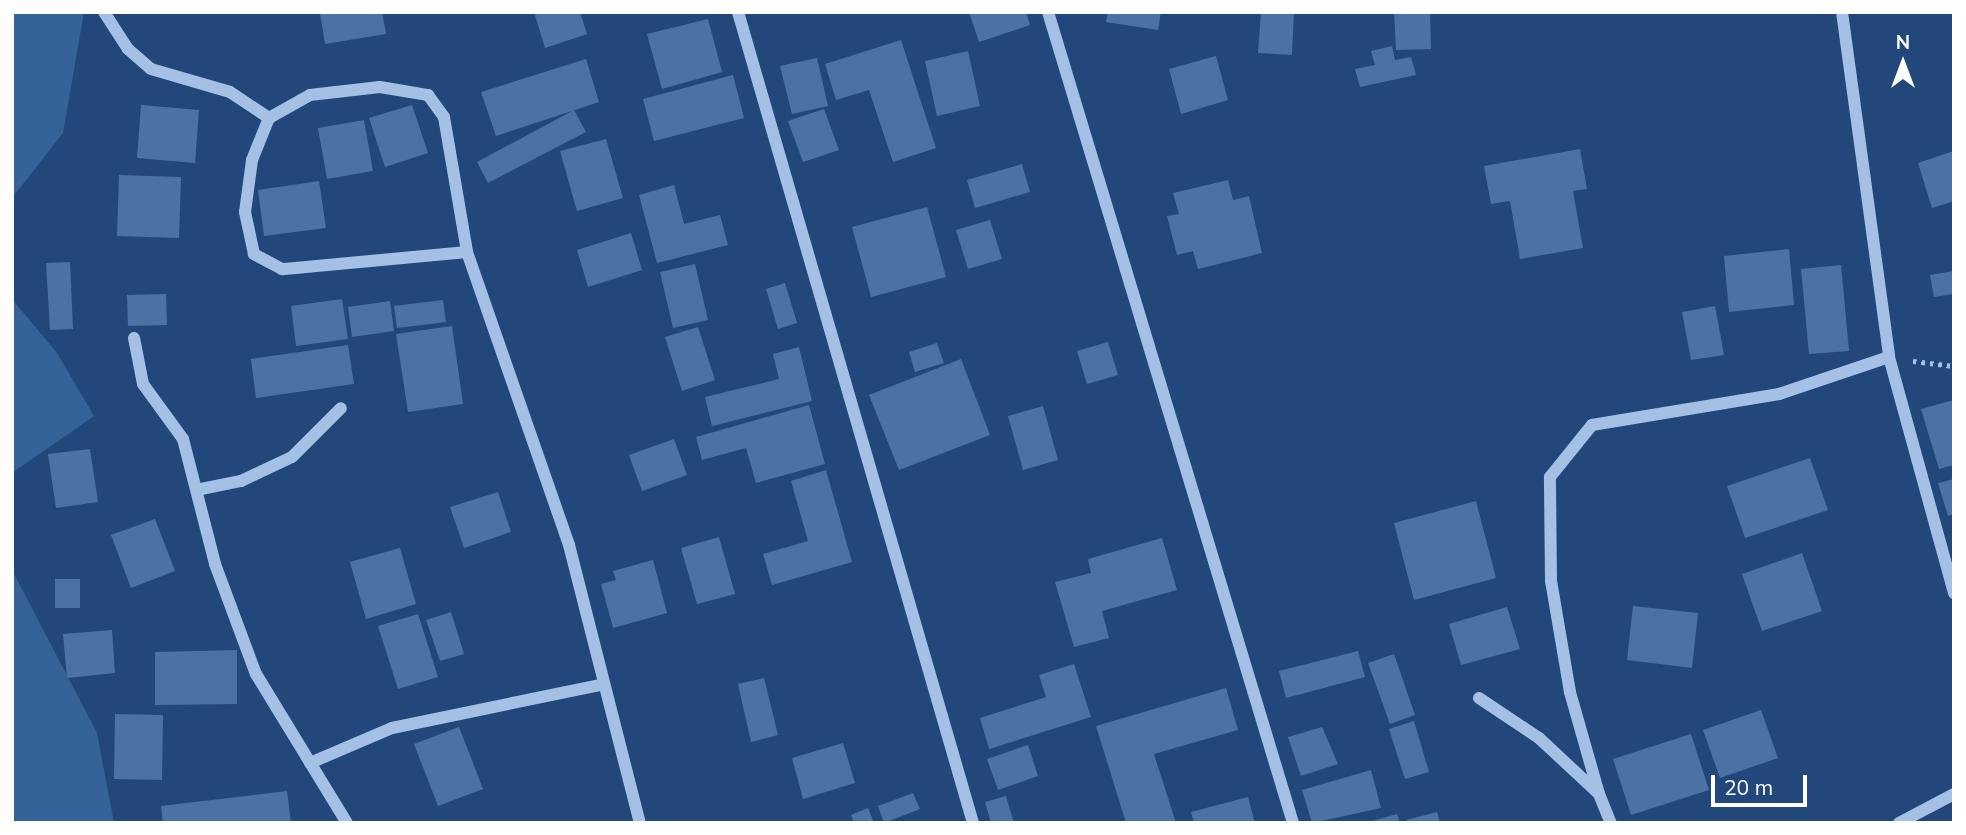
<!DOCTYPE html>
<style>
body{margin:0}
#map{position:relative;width:1966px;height:835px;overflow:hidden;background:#22487b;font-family:Mulish,sans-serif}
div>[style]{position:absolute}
.green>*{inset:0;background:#356299}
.building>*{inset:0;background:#4a72a4}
.path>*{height:4.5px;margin-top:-2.25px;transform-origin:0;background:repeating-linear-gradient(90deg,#a4c1e5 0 3.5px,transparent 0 8.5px)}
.minor>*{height:12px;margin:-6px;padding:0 6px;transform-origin:6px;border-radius:6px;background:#a4c1e5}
span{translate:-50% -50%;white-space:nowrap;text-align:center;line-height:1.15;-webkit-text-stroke:5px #22487b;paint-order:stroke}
.frame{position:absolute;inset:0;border:14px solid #fff;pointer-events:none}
.north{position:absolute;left:1868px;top:28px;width:70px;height:70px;-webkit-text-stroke:5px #22487b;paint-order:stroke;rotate:0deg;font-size:19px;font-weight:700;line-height:28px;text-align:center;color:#fff}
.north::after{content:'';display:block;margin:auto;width:24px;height:32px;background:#fff;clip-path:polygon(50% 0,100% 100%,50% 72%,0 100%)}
.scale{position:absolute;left:1711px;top:775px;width:96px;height:32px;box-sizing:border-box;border:4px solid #fff;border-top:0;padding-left:9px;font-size:21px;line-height:24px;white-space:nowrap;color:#fff;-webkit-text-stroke:5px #22487b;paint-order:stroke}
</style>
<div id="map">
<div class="green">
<div style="clip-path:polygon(12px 12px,84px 12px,63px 133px,12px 198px)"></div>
<div style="clip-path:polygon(12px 299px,57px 353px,94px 416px,12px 473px)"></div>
<div style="clip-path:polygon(12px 570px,97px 733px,114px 823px,12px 823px)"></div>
</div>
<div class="building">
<div style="clip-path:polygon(382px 12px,386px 34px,325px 44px,320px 13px)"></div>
<div style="clip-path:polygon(534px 12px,580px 12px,587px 34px,545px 48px)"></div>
<div style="clip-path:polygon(969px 12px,1026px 12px,1030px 25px,979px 42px)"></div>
<div style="clip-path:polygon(1108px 12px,1161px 12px,1158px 30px,1106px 22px)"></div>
<div style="clip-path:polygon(1261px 12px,1294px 12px,1292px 55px,1258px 53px)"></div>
<div style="clip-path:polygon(1394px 12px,1430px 12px,1431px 49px,1396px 50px)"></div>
<div style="clip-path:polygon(708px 19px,722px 72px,662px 89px,647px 34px)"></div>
<div style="clip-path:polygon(901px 40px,936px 148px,893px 162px,869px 90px,836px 100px,825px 64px)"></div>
<div style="clip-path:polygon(1392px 46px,1395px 60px,1411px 57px,1416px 75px,1360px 87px,1355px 69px,1375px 65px,1371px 51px)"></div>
<div style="clip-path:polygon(968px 51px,980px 106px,937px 116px,925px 61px)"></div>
<div style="clip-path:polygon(1216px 56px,1228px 100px,1181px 114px,1169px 69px)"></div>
<div style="clip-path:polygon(817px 58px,828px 106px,792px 114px,780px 66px)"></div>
<div style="clip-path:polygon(586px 59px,599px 102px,496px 136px,481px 92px)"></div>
<div style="clip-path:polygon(733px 75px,744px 118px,654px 141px,643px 99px)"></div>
<div style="clip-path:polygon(141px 105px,199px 110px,195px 163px,137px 158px)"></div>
<div style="clip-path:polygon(412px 105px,428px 153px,385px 167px,369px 118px)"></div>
<div style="clip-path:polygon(824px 109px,839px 150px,803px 162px,788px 121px)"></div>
<div style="clip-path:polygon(574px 110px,586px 132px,488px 183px,477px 162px)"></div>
<div style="clip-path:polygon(364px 120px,373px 171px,327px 179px,318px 128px)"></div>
<div style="clip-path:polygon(606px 139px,623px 198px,577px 211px,560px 151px)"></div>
<div style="clip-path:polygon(1580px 149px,1587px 189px,1573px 191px,1583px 248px,1520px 259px,1510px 201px,1491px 204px,1484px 166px)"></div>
<div style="clip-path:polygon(1954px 151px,1954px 201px,1932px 208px,1918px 163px)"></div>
<div style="clip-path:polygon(1022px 164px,1030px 192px,975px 208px,967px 180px)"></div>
<div style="clip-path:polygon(119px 175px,181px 177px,179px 238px,117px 236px)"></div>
<div style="clip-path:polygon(1228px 180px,1233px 200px,1249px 196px,1262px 253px,1198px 269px,1193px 251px,1177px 255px,1167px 216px,1179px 214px,1173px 193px)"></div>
<div style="clip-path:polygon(319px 181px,326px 228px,264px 236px,258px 190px)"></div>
<div style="clip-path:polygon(674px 185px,684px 224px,720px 215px,728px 245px,657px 263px,639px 195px)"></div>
<div style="clip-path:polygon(927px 207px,946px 277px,871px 297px,852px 227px)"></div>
<div style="clip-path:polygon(990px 220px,1002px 259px,968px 269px,956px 230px)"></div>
<div style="clip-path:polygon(631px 233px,642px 270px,588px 287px,577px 250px)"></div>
<div style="clip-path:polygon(1789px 249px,1794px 305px,1729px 312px,1724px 256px)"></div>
<div style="clip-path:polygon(70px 262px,73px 329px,50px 330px,46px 263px)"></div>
<div style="clip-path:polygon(695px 264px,708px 320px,673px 328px,660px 272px)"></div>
<div style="clip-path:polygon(1841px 265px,1849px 351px,1809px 354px,1801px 269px)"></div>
<div style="clip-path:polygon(1954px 271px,1954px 294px,1934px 297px,1930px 275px)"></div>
<div style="clip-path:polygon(785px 283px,797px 323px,778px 329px,766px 289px)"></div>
<div style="clip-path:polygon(166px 294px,167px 325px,128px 326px,127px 295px)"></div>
<div style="clip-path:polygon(342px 299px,348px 339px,296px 346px,291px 306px)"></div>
<div style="clip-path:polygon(443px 300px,446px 322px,397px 328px,394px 306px)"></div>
<div style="clip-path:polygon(390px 301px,394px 331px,352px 337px,348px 307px)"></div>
<div style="clip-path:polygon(1715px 306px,1724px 355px,1691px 360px,1682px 312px)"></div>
<div style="clip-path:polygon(452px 326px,463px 404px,408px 412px,396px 334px)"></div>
<div style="clip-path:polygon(698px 327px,715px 380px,682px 391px,665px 337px)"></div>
<div style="clip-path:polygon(1108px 342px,1118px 375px,1087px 384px,1077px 351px)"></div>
<div style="clip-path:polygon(937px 343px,944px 363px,915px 372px,909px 352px)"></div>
<div style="clip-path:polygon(348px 345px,354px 384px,256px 398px,251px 359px)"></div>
<div style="clip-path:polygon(799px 347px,812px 401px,712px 426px,705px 397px,779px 379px,773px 354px)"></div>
<div style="clip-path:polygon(961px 359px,990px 435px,899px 470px,869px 395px)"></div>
<div style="clip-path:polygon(1954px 400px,1954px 465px,1939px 469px,1921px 409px)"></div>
<div style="clip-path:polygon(809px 405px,825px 464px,756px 483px,746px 448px,702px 460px,696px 437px)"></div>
<div style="clip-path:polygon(1043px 406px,1058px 460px,1023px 470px,1008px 416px)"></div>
<div style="clip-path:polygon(674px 439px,687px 475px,642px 491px,629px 455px)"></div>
<div style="clip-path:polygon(90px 449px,98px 502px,56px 508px,48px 454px)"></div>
<div style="clip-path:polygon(1810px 458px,1828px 510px,1745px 538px,1727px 486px)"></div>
<div style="clip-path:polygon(826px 470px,852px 562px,772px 585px,763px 554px,808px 541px,791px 481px)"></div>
<div style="clip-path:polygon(1954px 479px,1954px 514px,1948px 516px,1938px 483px)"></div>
<div style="clip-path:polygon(498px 492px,511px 532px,464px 548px,450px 507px)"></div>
<div style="clip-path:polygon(1476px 501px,1496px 578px,1414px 600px,1394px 523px)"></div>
<div style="clip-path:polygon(155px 519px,175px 571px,131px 588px,111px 535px)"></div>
<div style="clip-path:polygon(719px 537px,735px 594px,697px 604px,681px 548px)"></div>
<div style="clip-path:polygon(1162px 538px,1177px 590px,1102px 611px,1109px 638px,1074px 647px,1055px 582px,1091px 573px,1088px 559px)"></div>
<div style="clip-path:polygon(400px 548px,416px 604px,366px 619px,350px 562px)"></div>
<div style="clip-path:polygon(1802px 553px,1822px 611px,1762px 631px,1742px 574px)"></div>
<div style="clip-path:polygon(653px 560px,667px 613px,613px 628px,601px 584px,616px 580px,613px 571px)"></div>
<div style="clip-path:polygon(55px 579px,80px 579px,80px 608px,55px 608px)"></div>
<div style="clip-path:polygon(1633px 606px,1698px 613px,1692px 668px,1627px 660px)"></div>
<div style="clip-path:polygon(1507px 607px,1520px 649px,1461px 665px,1449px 624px)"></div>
<div style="clip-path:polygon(451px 612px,464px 654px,440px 661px,426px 620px)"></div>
<div style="clip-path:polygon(418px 614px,438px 677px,398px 689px,378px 626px)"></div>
<div style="clip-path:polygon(112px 630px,115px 673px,67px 678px,63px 634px)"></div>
<div style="clip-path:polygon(237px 650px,237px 704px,155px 705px,155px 652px)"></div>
<div style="clip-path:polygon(1358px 651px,1365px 677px,1286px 698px,1279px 671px)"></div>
<div style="clip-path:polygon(1394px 654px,1415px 715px,1390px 724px,1368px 663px)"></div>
<div style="clip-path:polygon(1074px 664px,1091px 717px,989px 749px,980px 718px,1046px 697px,1039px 675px)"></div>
<div style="clip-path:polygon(764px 678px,778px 735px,751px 742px,738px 684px)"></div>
<div style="clip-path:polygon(1226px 688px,1238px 730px,1154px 754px,1176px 823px,1126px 823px,1096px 726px)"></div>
<div style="clip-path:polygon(1761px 710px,1778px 758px,1720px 778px,1703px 730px)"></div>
<div style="clip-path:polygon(115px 714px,163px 715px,162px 780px,114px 779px)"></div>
<div style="clip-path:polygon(1414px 721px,1429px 772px,1405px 779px,1389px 729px)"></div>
<div style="clip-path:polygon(459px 727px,483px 789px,438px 806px,414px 744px)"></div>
<div style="clip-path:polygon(1322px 727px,1338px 764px,1301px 776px,1288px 737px)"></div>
<div style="clip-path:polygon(1691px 734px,1709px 790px,1631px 815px,1613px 759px)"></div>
<div style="clip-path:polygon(843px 743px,855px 783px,803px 799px,792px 758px)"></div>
<div style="clip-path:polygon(1028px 745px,1038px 776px,998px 790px,987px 759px)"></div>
<div style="clip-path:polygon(1371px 770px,1381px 808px,1312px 823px,1302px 790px)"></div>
<div style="clip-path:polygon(287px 791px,291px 823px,163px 823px,161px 806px)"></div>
<div style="clip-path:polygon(913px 793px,920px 809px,884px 823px,878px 806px)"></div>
<div style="clip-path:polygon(1006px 796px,1014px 823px,991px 823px,985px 802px)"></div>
<div style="clip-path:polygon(1248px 797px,1255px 823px,1194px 823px,1191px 812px)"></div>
<div style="clip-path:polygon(868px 808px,874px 823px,854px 823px,851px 815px)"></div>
<div style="clip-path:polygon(1437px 812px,1440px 823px,1407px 823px,1406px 820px)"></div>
<div style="clip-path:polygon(1397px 814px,1400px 823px,1368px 823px,1368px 822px)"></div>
</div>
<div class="path">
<div style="left:1913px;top:361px;width:41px;rotate:7deg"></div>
</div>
<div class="minor">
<div style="left:104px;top:12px;width:44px;rotate:57deg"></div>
<div style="left:128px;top:49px;width:30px;rotate:41deg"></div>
<div style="left:151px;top:69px;width:82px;rotate:16.2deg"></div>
<div style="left:230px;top:92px;width:47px;rotate:33.7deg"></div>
<div style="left:738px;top:12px;width:844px;rotate:73.84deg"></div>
<div style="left:1048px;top:12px;width:847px;rotate:73.19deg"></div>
<div style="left:1842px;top:12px;width:348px;rotate:82.2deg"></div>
<div style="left:1889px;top:357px;width:245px;rotate:74.6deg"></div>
<div style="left:467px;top:252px;width:186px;rotate:174.7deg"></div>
<div style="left:282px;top:269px;width:32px;rotate:-152deg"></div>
<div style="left:254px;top:254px;width:43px;rotate:-102.1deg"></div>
<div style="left:245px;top:212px;width:52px;rotate:-82.3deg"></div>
<div style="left:252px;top:160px;width:45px;rotate:-68deg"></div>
<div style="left:269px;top:118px;width:47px;rotate:-29.3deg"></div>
<div style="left:310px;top:95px;width:70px;rotate:-6.5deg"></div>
<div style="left:380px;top:87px;width:49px;rotate:9.5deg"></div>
<div style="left:428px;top:95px;width:27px;rotate:54deg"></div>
<div style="left:444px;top:117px;width:137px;rotate:80.3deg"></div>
<div style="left:467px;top:252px;width:310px;rotate:70.8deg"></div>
<div style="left:569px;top:545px;width:287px;rotate:75.7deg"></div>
<div style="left:134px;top:338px;width:47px;rotate:78.9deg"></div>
<div style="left:143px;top:384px;width:68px;rotate:54deg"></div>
<div style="left:183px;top:439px;width:129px;rotate:75.6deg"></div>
<div style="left:215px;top:564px;width:117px;rotate:69.6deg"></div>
<div style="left:256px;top:674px;width:175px;rotate:58.6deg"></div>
<div style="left:201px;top:489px;width:41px;rotate:-11.3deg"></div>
<div style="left:241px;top:481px;width:56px;rotate:-25.2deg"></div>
<div style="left:292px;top:457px;width:69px;rotate:-45deg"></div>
<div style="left:1479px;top:698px;width:72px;rotate:33.7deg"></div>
<div style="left:1539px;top:738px;width:82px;rotate:43deg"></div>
<div style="left:1599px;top:794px;width:31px;rotate:68deg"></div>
<div style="left:310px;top:763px;width:89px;rotate:-23.1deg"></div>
<div style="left:392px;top:728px;width:212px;rotate:-11.7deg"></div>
<div style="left:1599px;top:794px;width:106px;rotate:-105.9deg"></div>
<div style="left:1570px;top:692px;width:113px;rotate:-99.7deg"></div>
<div style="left:1551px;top:581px;width:104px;rotate:-90.6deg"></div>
<div style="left:1550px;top:477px;width:67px;rotate:-51.1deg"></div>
<div style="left:1592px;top:425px;width:190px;rotate:-9.4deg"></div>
<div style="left:1779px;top:394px;width:116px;rotate:-18.6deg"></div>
<div style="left:1899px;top:823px;width:62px;rotate:-27.8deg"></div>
</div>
<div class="frame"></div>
<div class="north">N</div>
<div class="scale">20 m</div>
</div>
